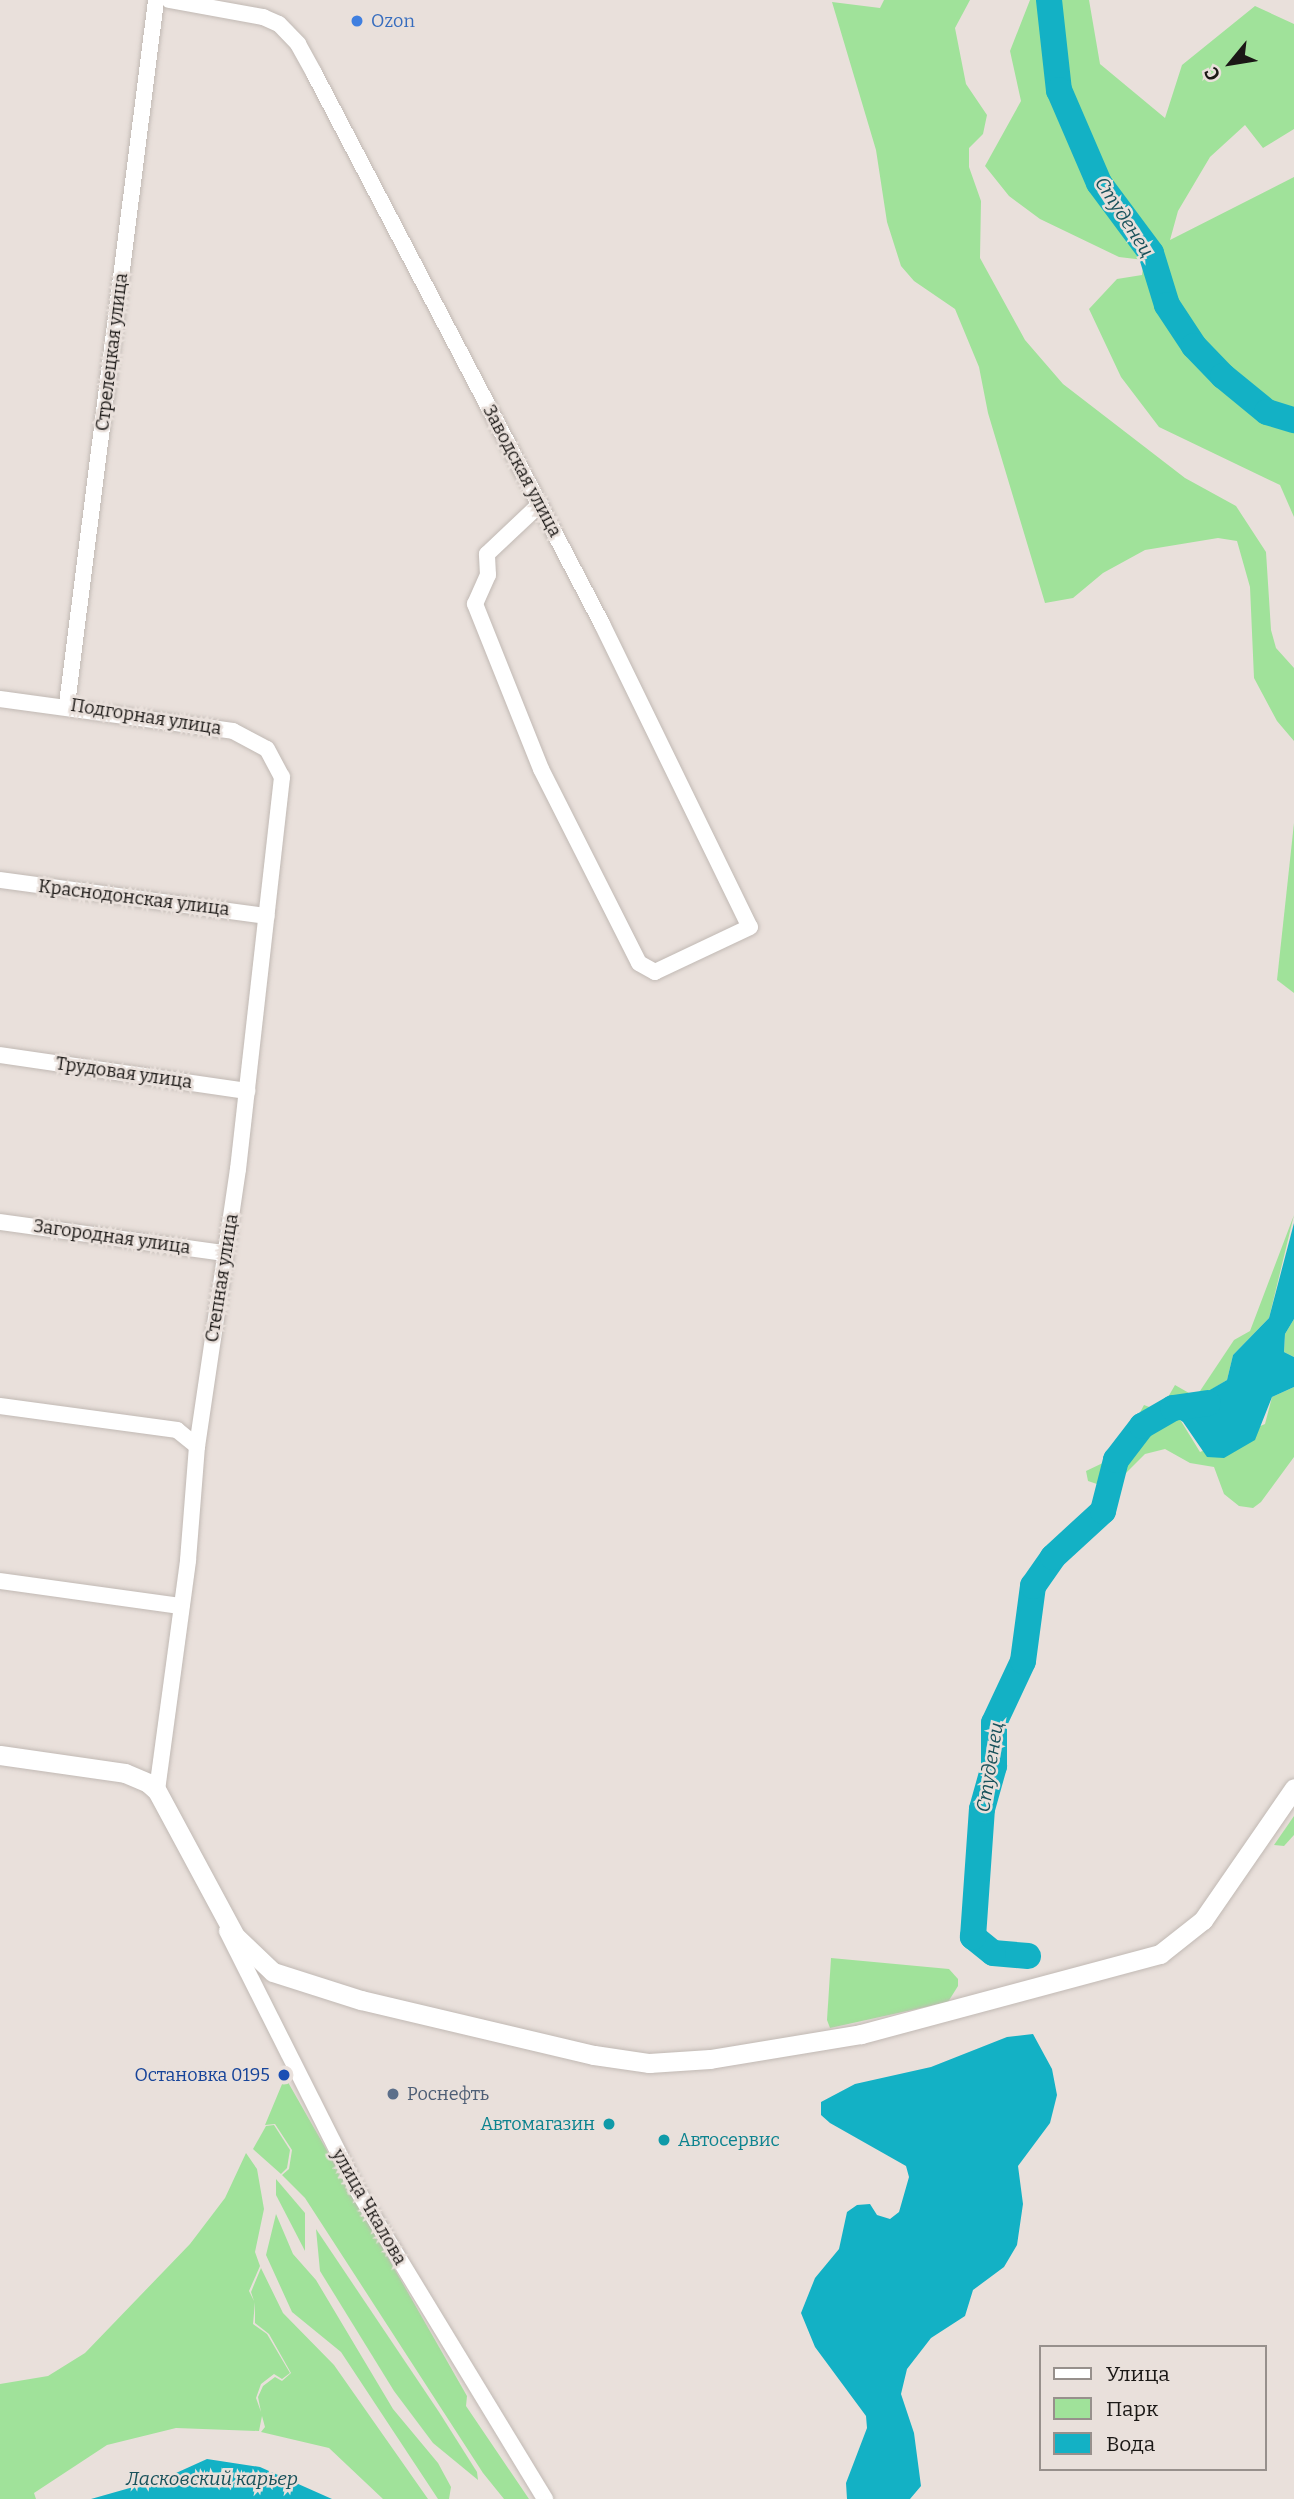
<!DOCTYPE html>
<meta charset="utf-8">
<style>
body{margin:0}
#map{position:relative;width:1294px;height:2499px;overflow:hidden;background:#e9e0db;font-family:Bitter,serif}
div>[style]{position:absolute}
.green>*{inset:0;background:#a0e29a}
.water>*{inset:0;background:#13b1c5}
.river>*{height:26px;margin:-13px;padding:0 13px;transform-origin:13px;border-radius:13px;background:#13b1c5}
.roads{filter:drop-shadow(0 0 2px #c1b9b4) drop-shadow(0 0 2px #c1b9b4)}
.minor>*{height:16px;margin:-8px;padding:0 8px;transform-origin:8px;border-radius:8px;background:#fff}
.major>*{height:19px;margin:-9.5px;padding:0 9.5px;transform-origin:9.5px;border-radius:9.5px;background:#fff}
.dots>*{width:19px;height:19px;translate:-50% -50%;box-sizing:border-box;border:4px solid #e9e0db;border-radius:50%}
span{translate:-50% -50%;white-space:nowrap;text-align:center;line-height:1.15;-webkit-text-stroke:5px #e9e0db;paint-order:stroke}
.shop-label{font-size:18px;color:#366cbe}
.left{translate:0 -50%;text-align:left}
.street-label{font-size:18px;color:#1b1816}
.transit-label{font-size:18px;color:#164399}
.right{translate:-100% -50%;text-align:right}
.service-label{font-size:18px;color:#4e5e75}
.culture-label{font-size:18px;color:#0d838f}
.water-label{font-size:19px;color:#18515a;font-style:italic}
.legend{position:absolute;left:1039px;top:2345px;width:228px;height:126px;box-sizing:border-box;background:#e9e0db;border:2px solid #97908c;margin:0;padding:9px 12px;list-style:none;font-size:21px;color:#1b1816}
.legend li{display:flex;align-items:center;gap:14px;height:35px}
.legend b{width:35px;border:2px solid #97908c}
.north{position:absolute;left:1196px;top:28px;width:70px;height:70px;-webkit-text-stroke:5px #e9e0db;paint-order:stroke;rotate:240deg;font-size:19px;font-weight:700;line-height:28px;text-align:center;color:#1b1816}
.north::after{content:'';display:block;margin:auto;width:24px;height:32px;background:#1b1816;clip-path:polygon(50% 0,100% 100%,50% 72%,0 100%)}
</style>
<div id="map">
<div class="green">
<div style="clip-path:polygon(884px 0,970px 0,955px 28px,966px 84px,987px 115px,983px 134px,969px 148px,969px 167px,981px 201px,980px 258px,1025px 340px,1063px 384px,1185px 478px,1236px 506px,1266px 552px,1271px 630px,1276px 648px,1294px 668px,1294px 741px,1277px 721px,1254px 678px,1250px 587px,1237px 541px,1218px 538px,1145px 550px,1103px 573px,1073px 598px,1045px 603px,988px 413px,979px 367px,955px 309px,914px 281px,901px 266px,887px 222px,876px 150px,832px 2px,880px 8px)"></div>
<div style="clip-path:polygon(1030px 0,1089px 0,1100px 64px,1165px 118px,1182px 65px,1255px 6px,1294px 24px,1294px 129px,1263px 148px,1245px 125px,1210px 157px,1178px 211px,1170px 240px,1294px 177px,1294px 517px,1280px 485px,1159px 427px,1121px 377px,1089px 309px,1117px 279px,1142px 275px,1144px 260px,1119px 257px,1040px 219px,1009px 196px,985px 166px,1021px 101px,1010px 51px)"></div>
<div style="clip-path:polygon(1294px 823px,1294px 993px,1277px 980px)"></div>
<div style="clip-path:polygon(1294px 1215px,1269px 1318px,1233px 1355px,1227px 1380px,1197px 1398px,1173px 1408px,1200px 1452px,1265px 1424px,1272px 1397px,1294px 1387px,1294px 1457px,1261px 1502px,1253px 1508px,1239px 1506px,1224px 1494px,1214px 1467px,1190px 1463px,1165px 1449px,1145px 1454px,1115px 1484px,1106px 1487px,1088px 1481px,1086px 1471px,1107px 1461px,1123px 1444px,1144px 1405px,1160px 1411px,1175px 1385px,1196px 1397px,1234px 1340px,1250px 1331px)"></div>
<div style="clip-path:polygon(1294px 1319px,1294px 1357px,1284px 1352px,1285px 1334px)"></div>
<div style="clip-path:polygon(1294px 1816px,1294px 1835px,1284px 1846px,1274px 1845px)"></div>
<div style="clip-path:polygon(831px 1958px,949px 1969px,958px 1979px,958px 1986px,948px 2002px,830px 2028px,827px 2020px)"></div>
<div style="clip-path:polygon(285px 2077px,467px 2396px,466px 2406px,529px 2499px,504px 2499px,483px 2473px,305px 2198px,282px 2175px,289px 2169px,292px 2150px,275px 2124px,265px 2125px)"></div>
<div style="clip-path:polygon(274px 2125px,290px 2150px,287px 2168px,281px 2174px,253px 2149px,266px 2126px)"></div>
<div style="clip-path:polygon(evenodd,246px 2153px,257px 2169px,264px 2209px,255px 2252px,260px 2266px,249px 2291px,254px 2301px,251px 2292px,261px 2268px,283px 2313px,334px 2365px,428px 2499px,383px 2499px,329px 2448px,261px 2432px,265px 2427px,262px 2416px,259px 2431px,176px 2428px,107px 2445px,34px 2493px,36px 2499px,0 2499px,0 2384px,48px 2376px,85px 2353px,190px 2244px,225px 2198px,246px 2153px,255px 2302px,255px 2323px,269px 2334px,291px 2373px,282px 2381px,275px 2377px,263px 2386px,258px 2397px,261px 2412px,256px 2398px,261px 2384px,274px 2374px,282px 2379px,290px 2373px,267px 2334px,253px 2324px,255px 2302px)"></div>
<div style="clip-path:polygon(276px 2179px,305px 2213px,305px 2251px,276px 2195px)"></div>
<div style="clip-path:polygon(276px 2214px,293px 2254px,316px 2280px,393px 2409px,438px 2463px,451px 2487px,449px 2499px,438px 2499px,341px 2352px,292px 2312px,266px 2255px)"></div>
<div style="clip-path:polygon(316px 2229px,439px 2412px,477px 2472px,478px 2480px,433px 2443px,394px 2391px,320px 2271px)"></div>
</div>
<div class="water">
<div style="clip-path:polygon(1294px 1223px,1294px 1319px,1285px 1334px,1284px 1352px,1294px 1357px,1294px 1387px,1272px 1397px,1255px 1440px,1224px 1458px,1207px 1457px,1183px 1422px,1170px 1413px,1227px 1380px,1233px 1355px,1269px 1318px)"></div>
<div style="clip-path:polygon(1033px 2034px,1052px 2069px,1057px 2095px,1050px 2123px,1018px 2166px,1023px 2204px,1017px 2245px,1004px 2267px,973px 2290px,965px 2316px,931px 2338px,907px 2369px,901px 2394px,914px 2433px,921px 2486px,910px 2499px,847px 2499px,846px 2483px,867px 2428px,866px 2416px,815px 2347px,801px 2313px,815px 2278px,839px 2249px,847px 2212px,857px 2205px,870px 2204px,877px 2215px,890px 2219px,899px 2212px,909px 2177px,906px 2166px,830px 2123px,821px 2115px,821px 2102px,855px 2084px,931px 2067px,1007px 2037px)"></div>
<div style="clip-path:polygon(207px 2459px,260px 2467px,332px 2499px,91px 2499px,165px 2478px)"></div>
</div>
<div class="river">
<div style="left:1049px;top:0;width:91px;rotate:83.7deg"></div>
<div style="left:1059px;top:90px;width:101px;rotate:66.7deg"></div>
<div style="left:1099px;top:183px;width:87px;rotate:53.4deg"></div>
<div style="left:1151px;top:253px;width:54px;rotate:72.9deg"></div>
<div style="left:1167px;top:305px;width:49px;rotate:56.6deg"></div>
<div style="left:1194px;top:346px;width:42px;rotate:46deg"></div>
<div style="left:1223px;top:376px;width:57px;rotate:39.3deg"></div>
<div style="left:1267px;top:412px;width:28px;rotate:17deg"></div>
<div style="left:1028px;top:1956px;width:35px;rotate:-175deg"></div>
<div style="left:993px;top:1953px;width:26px;rotate:-141deg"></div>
<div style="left:973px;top:1937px;width:128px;rotate:-86deg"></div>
<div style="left:982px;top:1809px;width:45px;rotate:-74.4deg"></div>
<div style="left:994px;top:1766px;width:43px;rotate:-90deg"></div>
<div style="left:994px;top:1723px;width:68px;rotate:-64.9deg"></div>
<div style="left:1023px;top:1661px;width:76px;rotate:-82.4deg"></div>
<div style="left:1033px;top:1586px;width:35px;rotate:-55deg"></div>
<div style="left:1053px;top:1557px;width:68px;rotate:-42.6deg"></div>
<div style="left:1103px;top:1511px;width:53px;rotate:-75.7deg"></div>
<div style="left:1116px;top:1460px;width:43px;rotate:-52.6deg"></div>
<div style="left:1142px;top:1426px;width:36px;rotate:-30deg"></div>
<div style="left:1173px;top:1408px;width:35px;rotate:-8deg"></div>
</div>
<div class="roads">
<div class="minor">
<div style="left:169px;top:0;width:96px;rotate:10.3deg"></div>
<div style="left:263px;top:17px;width:17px;rotate:24deg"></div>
<div style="left:279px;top:24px;width:28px;rotate:46deg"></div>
<div style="left:298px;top:44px;width:33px;rotate:61deg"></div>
<div style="left:314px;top:73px;width:622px;rotate:62.4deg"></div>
<div style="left:602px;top:624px;width:337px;rotate:64deg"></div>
<div style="left:750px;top:927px;width:105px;rotate:154.7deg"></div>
<div style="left:655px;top:972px;width:18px;rotate:-151deg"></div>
<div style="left:639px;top:963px;width:217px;rotate:-116.8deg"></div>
<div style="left:541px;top:769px;width:178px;rotate:-111.8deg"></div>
<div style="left:475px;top:604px;width:32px;rotate:-66deg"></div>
<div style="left:488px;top:575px;width:21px;rotate:-93deg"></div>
<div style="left:487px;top:554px;width:73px;rotate:-43.3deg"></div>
<div style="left:0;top:699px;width:235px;rotate:7.8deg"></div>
<div style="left:233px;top:731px;width:38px;rotate:28deg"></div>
<div style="left:267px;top:749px;width:32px;rotate:62deg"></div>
<div style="left:282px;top:777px;width:394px;rotate:96.4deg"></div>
<div style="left:238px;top:1169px;width:280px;rotate:98.4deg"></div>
<div style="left:197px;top:1446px;width:115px;rotate:94.5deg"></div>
<div style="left:188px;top:1561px;width:232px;rotate:97.7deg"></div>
<div style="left:67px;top:704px;width:710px;rotate:-82.79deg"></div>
<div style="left:0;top:880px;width:269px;rotate:7.7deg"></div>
<div style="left:0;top:1055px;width:250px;rotate:8.3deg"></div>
<div style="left:0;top:1222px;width:226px;rotate:7.9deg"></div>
<div style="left:0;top:1406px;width:179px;rotate:7.7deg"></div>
<div style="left:177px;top:1430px;width:26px;rotate:39deg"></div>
<div style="left:0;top:1581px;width:183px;rotate:7.9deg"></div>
<div style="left:227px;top:1931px;width:288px;rotate:63.3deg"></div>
<div style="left:356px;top:2188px;width:364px;rotate:58.7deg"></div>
</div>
<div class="major">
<div style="left:0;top:1755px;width:126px;rotate:8.2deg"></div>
<div style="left:125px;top:1773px;width:25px;rotate:23deg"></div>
<div style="left:148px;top:1783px;width:12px;rotate:42deg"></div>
<div style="left:157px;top:1791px;width:165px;rotate:61.7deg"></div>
<div style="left:235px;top:1936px;width:52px;rotate:43.5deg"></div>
<div style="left:273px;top:1972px;width:92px;rotate:17.7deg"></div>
<div style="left:361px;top:2000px;width:239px;rotate:13.3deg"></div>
<div style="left:594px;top:2055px;width:56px;rotate:8.3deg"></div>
<div style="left:649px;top:2063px;width:61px;rotate:-3.8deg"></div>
<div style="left:710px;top:2059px;width:153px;rotate:-9.4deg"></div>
<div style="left:861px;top:2034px;width:310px;rotate:-15deg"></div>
<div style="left:1160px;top:1954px;width:55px;rotate:-38.3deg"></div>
<div style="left:1203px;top:1920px;width:160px;rotate:-55.4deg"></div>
</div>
</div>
<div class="dots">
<div style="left:357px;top:21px;background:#3f7fe0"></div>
<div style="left:284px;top:2075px;background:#1a4fb4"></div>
<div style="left:393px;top:2094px;background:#5c6f8a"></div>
<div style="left:609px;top:2124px;background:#0f9aa8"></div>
<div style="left:664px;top:2140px;background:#0f9aa8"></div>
</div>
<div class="shop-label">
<span class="left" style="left:371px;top:21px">Ozon</span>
</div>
<div class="street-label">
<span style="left:112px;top:352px;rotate:-83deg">Стрелецкая улица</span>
<span style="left:522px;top:471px;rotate:62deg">Заводская улица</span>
<span style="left:146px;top:717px;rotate:9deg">Подгорная улица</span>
<span style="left:134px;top:898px;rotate:7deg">Краснодонская улица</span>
<span style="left:124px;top:1073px;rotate:8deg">Трудовая улица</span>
<span style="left:112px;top:1237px;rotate:8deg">Загородная улица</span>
<span style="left:222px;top:1278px;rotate:-81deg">Степная улица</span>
<span style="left:369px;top:2207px;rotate:60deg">улица Чкалова</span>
</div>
<div class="transit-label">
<span class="right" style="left:270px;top:2075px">Остановка 0195</span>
</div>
<div class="service-label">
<span class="left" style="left:407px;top:2094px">Роснефть</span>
</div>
<div class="culture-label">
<span class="right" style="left:595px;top:2124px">Автомагазин</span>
<span class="left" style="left:678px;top:2140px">Автосервис</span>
</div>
<div class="water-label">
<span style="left:1124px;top:217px;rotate:57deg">Студенец</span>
<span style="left:990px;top:1767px;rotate:-81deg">Студенец</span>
<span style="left:212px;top:2479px">Ласковский карьер</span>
</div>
<ul class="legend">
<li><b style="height:9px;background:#fff"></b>Улица</li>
<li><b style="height:19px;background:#a0e29a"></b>Парк</li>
<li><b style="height:19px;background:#13b1c5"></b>Вода</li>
</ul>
<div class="north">С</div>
</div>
